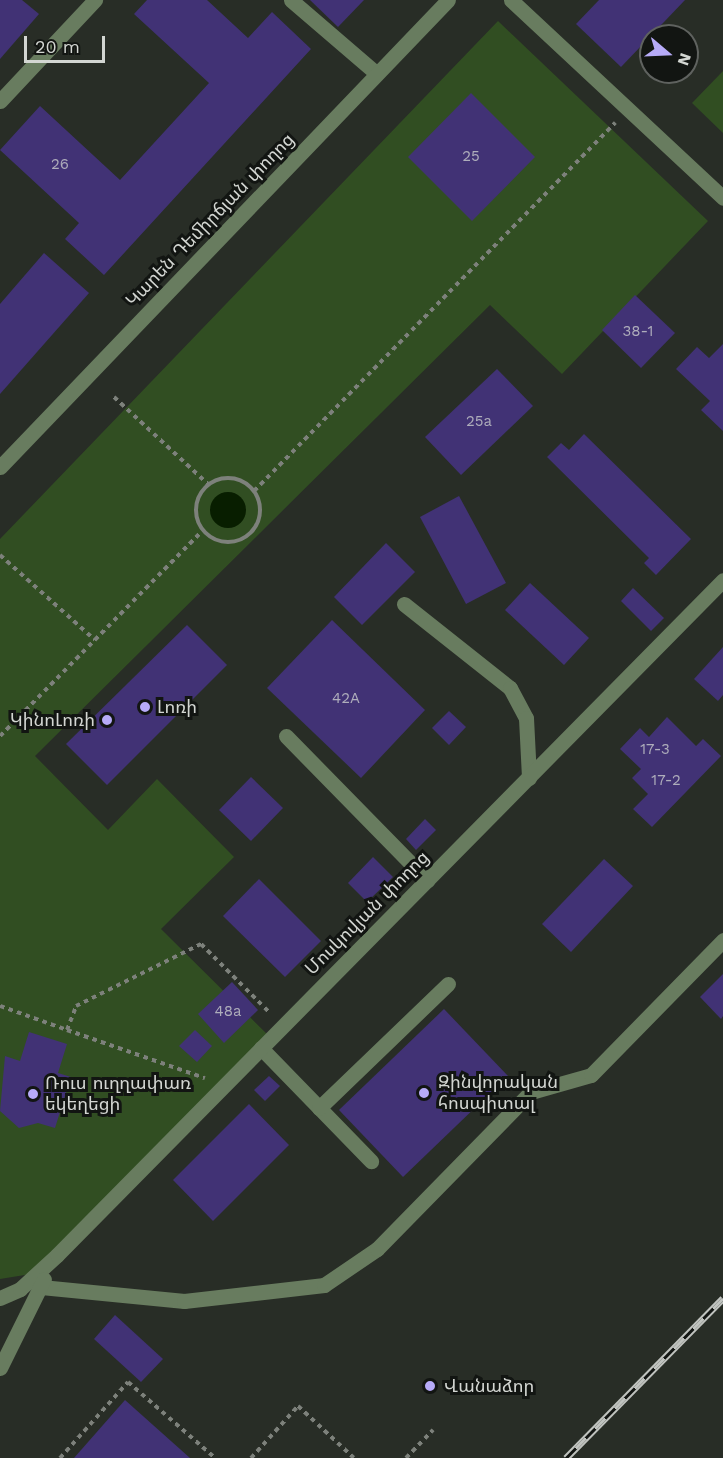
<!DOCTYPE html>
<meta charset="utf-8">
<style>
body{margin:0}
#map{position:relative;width:723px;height:1458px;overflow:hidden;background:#282d26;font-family:"Work Sans","Noto Sans Armenian",sans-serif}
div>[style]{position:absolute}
.green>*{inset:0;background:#314e22}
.water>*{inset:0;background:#081e00}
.round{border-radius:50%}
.building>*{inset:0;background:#413275}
.path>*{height:4px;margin-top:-2px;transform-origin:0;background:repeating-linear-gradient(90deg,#7d817b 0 4.5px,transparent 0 9px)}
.path>.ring{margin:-2px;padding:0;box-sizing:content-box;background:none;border:4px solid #7d817b;border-radius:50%}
.minor>*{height:15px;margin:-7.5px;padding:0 7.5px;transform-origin:7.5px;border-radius:7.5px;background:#687c5f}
.rail>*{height:7px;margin-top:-3.5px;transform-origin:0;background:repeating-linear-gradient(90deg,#121512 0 14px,#c0c3bf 0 28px);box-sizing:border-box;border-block:2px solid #c0c3bf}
.dots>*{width:16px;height:16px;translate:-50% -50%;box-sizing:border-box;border:3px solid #121512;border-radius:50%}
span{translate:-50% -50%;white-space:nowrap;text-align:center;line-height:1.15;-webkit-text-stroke:6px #121512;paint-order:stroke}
.number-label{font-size:15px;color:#aeadbb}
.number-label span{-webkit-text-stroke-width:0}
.street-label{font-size:18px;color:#d3d6d2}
.poi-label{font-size:18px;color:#d3d6d2}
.left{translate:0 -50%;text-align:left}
.right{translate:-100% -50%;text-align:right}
.north{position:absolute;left:639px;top:24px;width:60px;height:60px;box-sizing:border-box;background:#121512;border:2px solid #5f625f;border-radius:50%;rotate:109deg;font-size:16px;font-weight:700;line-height:24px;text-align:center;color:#d3d6d2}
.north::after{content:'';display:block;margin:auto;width:21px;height:27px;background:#b7abf8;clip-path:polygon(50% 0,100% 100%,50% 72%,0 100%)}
.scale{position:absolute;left:24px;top:36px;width:81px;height:27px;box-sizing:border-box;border:3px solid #d3d6d2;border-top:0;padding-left:8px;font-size:18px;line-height:21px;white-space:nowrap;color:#d3d6d2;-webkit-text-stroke:4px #121512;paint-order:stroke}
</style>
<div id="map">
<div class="green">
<div style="clip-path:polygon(498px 21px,708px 221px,562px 374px,490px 305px,35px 756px,108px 830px,157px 779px,234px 857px,161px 929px,271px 1038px,37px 1273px,0 1279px,0 539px)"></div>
<div style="clip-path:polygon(723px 71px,723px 133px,692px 103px)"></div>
</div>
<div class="water">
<div class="round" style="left:210px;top:492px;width:36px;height:36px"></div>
</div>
<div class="building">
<div style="clip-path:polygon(0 0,22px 0,39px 14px,0 59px)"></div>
<div style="clip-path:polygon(147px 0,207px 0,248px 38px,272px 12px,311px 49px,104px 275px,65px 239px,79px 223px,0 150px,40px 106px,120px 180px,209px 83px,134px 14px)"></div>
<div style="clip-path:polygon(310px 0,364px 0,338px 27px)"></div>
<div style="clip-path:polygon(599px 0,685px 0,621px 67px,576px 24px)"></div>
<div style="clip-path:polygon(471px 93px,535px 157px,472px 221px,408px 157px)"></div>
<div style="clip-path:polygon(44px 253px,89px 293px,0 394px,0 304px)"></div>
<div style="clip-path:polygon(635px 295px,675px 333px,641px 368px,602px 330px)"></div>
<div style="clip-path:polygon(723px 344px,723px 431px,701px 410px,710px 401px,676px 369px,697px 347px,709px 358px)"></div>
<div style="clip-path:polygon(497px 369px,533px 406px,461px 475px,425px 437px)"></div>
<div style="clip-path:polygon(584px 434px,691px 539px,656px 575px,644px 563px,649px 558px,547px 457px,561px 443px,569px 450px)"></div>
<div style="clip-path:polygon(459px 496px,506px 583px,466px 604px,420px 517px)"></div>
<div style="clip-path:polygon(386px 543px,415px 572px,362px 625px,334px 597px)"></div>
<div style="clip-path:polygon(530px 583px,589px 638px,564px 665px,505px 610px)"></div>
<div style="clip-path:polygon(633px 588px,664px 618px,651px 631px,621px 601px)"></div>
<div style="clip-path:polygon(332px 620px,425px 710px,361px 778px,267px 688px)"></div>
<div style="clip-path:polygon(187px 625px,227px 665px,107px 785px,66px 744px)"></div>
<div style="clip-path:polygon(723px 647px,723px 695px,718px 701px,694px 679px)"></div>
<div style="clip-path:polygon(449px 711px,466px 727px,449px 745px,432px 728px)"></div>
<div style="clip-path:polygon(667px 717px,696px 746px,703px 739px,721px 756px,652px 827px,633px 809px,648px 794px,632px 778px,641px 769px,620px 749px,640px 728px,649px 737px)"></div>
<div style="clip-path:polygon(251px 777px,283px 808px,251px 841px,219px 810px)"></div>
<div style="clip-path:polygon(425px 819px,436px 830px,416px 850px,406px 839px)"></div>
<div style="clip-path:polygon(373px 857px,393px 877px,367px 902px,348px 883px)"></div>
<div style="clip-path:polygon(604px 859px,633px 886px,571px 952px,542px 924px)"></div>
<div style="clip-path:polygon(259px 879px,321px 941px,285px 977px,223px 916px)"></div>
<div style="clip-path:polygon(723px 974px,723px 1016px,721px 1019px,700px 997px)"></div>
<div style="clip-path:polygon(232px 982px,258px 1010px,224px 1043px,198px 1014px)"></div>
<div style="clip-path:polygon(444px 1009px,508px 1076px,403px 1177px,339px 1110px)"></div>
<div style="clip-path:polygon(195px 1030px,212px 1046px,197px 1062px,179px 1046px)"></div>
<div style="clip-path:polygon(29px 1032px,67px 1044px,58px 1073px,71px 1077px,55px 1128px,38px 1123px,19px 1128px,0 1111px,5px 1056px,20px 1061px)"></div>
<div style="clip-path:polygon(269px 1076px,280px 1086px,265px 1101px,254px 1090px)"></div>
<div style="clip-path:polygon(249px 1104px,289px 1145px,213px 1221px,173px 1180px)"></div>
<div style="clip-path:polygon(115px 1315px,163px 1359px,141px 1382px,94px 1339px)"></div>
<div style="clip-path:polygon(125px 1400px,190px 1458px,74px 1458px)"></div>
</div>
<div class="path">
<div style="left:114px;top:397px;width:128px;rotate:42.8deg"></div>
<div class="ring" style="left:196px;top:478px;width:60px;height:60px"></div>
<div style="left:254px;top:491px;width:516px;rotate:-45.55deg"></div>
<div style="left:0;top:555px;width:127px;rotate:41.8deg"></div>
<div style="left:0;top:736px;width:289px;rotate:-45.4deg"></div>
<div style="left:0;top:1006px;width:71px;rotate:19.7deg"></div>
<div style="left:67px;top:1030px;width:26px;rotate:-69deg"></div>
<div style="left:76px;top:1006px;width:140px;rotate:-26.4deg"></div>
<div style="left:201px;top:944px;width:96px;rotate:45deg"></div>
<div style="left:67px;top:1030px;width:146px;rotate:19.2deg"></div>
<div style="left:60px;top:1458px;width:102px;rotate:-48.2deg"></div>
<div style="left:128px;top:1382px;width:116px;rotate:41.1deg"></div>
<div style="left:251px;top:1458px;width:70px;rotate:-47.9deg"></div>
<div style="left:298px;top:1406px;width:76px;rotate:42.9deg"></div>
<div style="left:406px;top:1458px;width:39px;rotate:-46deg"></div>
</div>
<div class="minor">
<div style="left:291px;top:0;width:113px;rotate:40.7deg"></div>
<div style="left:511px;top:0;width:290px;rotate:43deg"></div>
<div style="left:0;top:101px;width:139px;rotate:-46.8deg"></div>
<div style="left:0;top:467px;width:647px;rotate:-46.19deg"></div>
<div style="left:404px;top:604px;width:135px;rotate:38.4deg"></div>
<div style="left:510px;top:688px;width:34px;rotate:62deg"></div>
<div style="left:526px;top:718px;width:60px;rotate:87.1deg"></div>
<div style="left:286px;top:736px;width:202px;rotate:45.6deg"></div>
<div style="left:261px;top:1048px;width:158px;rotate:45.8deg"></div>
<div style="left:319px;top:1108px;width:179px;rotate:-43.9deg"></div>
<div style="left:41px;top:1287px;width:144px;rotate:5.6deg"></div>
<div style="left:184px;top:1301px;width:141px;rotate:-6.5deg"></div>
<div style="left:324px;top:1285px;width:64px;rotate:-34.2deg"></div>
<div style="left:377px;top:1249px;width:220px;rotate:-45.6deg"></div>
<div style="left:531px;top:1092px;width:62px;rotate:-15.8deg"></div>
<div style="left:591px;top:1075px;width:189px;rotate:-45.6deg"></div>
<div style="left:0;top:1298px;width:22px;rotate:-24deg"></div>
<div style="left:20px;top:1289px;width:50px;rotate:-42.6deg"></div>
<div style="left:57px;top:1255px;width:948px;rotate:-45.38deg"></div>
<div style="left:0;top:1368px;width:99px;rotate:-63.7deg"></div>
</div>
<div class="rail">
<div style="left:566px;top:1458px;width:224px;rotate:-45.5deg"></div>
</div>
<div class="dots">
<div style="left:145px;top:707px;background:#b7abf8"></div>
<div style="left:107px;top:720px;background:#b7abf8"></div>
<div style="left:424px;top:1093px;background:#b7abf8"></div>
<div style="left:33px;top:1094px;background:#b7abf8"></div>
<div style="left:430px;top:1386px;background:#b7abf8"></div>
</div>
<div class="number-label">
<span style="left:471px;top:157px">25</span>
<span style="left:60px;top:165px">26</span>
<span style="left:638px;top:332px">38-1</span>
<span style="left:479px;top:422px">25a</span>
<span style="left:346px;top:699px">42A</span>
<span style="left:655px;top:750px">17-3</span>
<span style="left:666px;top:781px">17-2</span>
<span style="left:228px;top:1012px">48a</span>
</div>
<div class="street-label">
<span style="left:210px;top:220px;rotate:-46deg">Կարեն Դեմիրճյան փողոց</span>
<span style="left:367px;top:913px;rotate:-45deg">Մոսկովյան փողոց</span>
</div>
<div class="poi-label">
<span class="left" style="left:157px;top:707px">Լոռի</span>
<span class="right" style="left:95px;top:720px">ԿինոԼոռի</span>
<span class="left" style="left:438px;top:1093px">Զինվորական<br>հոսպիտալ</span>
<span class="left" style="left:45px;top:1094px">Ռուս ուղղափառ<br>եկեղեցի</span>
<span class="left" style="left:444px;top:1386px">Վանաձոր</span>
</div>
<div class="north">N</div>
<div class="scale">20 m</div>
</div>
